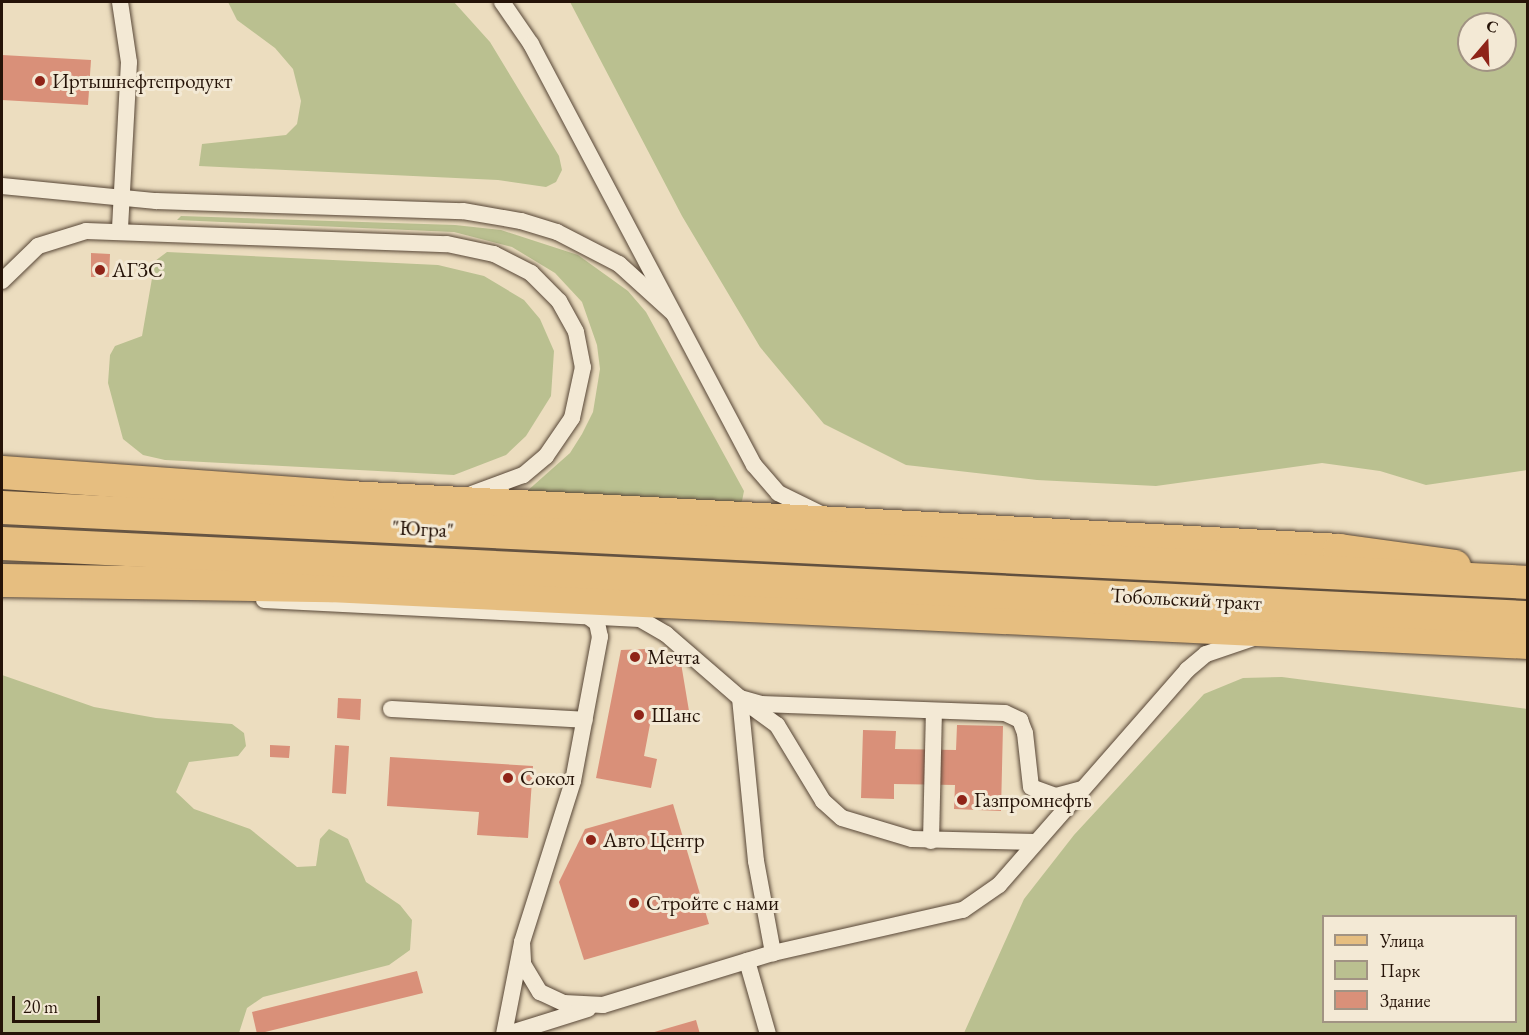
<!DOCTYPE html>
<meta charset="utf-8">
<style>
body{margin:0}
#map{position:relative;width:1529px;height:1035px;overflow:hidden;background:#ecddbf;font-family:"EB Garamond",serif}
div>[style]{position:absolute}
.green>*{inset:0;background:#bac090}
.building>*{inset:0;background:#d99079}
.roads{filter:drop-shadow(0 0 2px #574636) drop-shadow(0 0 2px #574636)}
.service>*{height:16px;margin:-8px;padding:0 8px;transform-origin:8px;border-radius:8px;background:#f3e9d5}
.primary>*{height:33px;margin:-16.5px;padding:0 16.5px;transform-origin:16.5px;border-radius:16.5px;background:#e6be80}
.trunk>*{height:33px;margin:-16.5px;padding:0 16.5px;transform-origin:16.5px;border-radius:16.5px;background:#e6be80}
.dots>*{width:16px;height:16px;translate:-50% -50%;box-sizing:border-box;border:3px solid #f3e9d5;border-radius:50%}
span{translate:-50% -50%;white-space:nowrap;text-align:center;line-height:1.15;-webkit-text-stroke:6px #f3e9d5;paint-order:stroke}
.poi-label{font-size:21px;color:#251308}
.left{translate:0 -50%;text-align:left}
.street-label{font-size:21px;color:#251308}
.frame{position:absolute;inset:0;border:3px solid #251308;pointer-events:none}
.legend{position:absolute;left:1322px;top:915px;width:195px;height:108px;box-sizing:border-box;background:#f3e9d5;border:2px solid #a19383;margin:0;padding:8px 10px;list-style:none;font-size:18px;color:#251308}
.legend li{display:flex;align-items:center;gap:12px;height:30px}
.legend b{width:30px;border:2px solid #a19383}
.north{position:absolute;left:1457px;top:12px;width:60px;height:60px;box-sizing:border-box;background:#f3e9d5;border:2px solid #a19383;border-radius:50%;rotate:19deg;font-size:16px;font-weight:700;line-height:24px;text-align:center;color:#251308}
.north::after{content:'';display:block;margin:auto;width:21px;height:27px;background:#8f2418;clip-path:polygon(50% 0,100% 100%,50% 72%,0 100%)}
.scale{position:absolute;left:12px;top:996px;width:88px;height:27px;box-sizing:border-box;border:3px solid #251308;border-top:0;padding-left:8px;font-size:18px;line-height:21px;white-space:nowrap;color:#251308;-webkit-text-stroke:4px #f3e9d5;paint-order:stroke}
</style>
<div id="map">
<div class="green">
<div style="clip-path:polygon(228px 2px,454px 2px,490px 42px,559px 156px,562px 170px,556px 182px,546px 187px,498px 180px,199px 166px,202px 144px,286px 135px,297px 124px,301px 101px,293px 69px,275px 48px,237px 20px)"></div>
<div style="clip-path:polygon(evenodd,570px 2px,1527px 2px,1527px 470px,1426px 485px,1380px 471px,1322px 463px,1156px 486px,1037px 480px,906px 465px,824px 424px,760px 347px,682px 216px,570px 2px,1469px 24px,1505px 24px,1505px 60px,1469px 60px,1469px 24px)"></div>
<div style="clip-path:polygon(181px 216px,455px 225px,501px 230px,578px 255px,628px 291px,646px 312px,744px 491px,742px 501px,738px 505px,526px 492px,570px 453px,582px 434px,593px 412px,600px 369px,597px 345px,582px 302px,555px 273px,512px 247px,454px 232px,177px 220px)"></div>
<div style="clip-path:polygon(167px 252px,438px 265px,484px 276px,524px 300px,540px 319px,554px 351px,551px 396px,526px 436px,506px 455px,454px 475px,165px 460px,143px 455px,123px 439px,108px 383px,110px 355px,115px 346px,142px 336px,155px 261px)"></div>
<div style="clip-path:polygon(2px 675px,94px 707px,156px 718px,232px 724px,244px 733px,246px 746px,238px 756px,189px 762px,176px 792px,194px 809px,250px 829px,297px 867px,316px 866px,320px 839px,329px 829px,348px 839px,366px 882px,400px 905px,412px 920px,410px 950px,389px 965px,263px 997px,247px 1008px,239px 1033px,2px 1033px)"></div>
<div style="clip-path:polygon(evenodd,1282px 677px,1527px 709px,1527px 1033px,964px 1033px,1024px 899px,1074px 835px,1204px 694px,1243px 678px,1282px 677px,1516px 916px,1516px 1022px,1324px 1022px,1324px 916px,1516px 916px)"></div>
</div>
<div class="building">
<div style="clip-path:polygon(2px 55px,91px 60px,88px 105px,2px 100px)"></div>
<div style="clip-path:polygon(91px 253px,110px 254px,109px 277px,91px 277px)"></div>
<div style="clip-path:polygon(646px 649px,654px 668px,681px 663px,689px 711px,651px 719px,644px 756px,657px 759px,651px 788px,596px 778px,621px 650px)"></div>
<div style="clip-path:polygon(338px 698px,361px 699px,360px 720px,337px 718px)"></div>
<div style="clip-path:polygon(957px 725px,1003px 726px,1001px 811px,954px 809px,955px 785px,894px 784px,894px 799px,861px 798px,863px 730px,896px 731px,895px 749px,956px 750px)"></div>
<div style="clip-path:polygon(270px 745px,290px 746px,289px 758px,270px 757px)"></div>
<div style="clip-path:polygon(335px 745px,349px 746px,346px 794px,332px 793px)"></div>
<div style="clip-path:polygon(390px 757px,533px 766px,528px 838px,477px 835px,479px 812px,387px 806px)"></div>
<div style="clip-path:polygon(673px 804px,709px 924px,584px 960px,559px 882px,585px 829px)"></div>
<div style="clip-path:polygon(417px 971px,423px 993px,257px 1034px,252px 1012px)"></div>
<div style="clip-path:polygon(696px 1020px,700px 1034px,651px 1034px,651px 1033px)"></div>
</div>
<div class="roads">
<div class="service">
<div style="left:120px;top:2px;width:61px;rotate:81.5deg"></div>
<div style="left:129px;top:62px;width:168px;rotate:93.1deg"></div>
<div style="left:502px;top:2px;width:51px;rotate:55.4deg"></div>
<div style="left:531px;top:44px;width:476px;rotate:62.1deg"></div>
<div style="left:754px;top:465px;width:37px;rotate:49deg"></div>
<div style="left:778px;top:493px;width:46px;rotate:26deg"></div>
<div style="left:2px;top:186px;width:155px;rotate:5.6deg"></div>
<div style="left:156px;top:201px;width:307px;rotate:1.9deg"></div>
<div style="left:463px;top:211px;width:59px;rotate:9.8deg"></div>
<div style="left:521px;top:221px;width:38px;rotate:17deg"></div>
<div style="left:557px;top:232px;width:70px;rotate:27.3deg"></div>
<div style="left:619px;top:264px;width:73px;rotate:42.2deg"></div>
<div style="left:2px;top:281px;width:50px;rotate:-44.2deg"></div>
<div style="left:38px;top:246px;width:50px;rotate:-17.4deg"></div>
<div style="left:86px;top:231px;width:361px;rotate:2.1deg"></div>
<div style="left:447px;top:244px;width:48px;rotate:12deg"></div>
<div style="left:494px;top:254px;width:42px;rotate:27.2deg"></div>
<div style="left:531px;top:273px;width:40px;rotate:45deg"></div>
<div style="left:559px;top:301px;width:35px;rotate:61deg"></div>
<div style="left:576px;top:332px;width:36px;rotate:79deg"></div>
<div style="left:583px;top:367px;width:52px;rotate:102.2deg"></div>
<div style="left:572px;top:418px;width:46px;rotate:124.4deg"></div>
<div style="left:546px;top:456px;width:30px;rotate:140deg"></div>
<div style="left:523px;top:475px;width:54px;rotate:159.6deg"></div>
<div style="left:264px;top:600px;width:376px;rotate:2.9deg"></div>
<div style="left:640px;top:619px;width:30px;rotate:30deg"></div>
<div style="left:666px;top:634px;width:98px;rotate:40.9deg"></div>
<div style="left:740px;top:698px;width:22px;rotate:16deg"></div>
<div style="left:761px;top:704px;width:244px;rotate:2.1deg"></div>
<div style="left:1005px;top:713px;width:17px;rotate:25deg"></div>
<div style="left:1020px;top:720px;width:14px;rotate:69deg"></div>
<div style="left:1025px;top:733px;width:54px;rotate:83.7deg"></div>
<div style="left:1031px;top:787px;width:27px;rotate:20deg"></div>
<div style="left:1056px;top:796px;width:27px;rotate:-15deg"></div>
<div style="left:740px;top:698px;width:164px;rotate:84.4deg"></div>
<div style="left:756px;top:861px;width:94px;rotate:79.5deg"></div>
<div style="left:748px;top:704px;width:36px;rotate:36deg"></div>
<div style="left:777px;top:725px;width:89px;rotate:58.8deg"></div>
<div style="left:823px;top:801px;width:25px;rotate:42deg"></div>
<div style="left:842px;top:818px;width:73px;rotate:16.7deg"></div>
<div style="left:912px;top:839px;width:124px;rotate:1.4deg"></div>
<div style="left:391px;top:709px;width:194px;rotate:3.2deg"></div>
<div style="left:931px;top:841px;width:129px;rotate:-88.7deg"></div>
<div style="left:522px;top:942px;width:22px;rotate:87deg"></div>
<div style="left:523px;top:964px;width:33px;rotate:59deg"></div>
<div style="left:540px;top:992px;width:26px;rotate:25deg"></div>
<div style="left:564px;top:1003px;width:39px;rotate:3deg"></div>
<div style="left:603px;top:1005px;width:178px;rotate:-17deg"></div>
<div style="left:773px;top:953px;width:195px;rotate:-12.8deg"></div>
<div style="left:963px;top:910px;width:44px;rotate:-34.8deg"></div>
<div style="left:999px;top:885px;width:286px;rotate:-48.8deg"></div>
<div style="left:1187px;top:670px;width:25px;rotate:-40deg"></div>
<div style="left:1206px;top:654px;width:50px;rotate:-18.8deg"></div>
<div style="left:747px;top:961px;width:76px;rotate:74deg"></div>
<div style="left:504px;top:1034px;width:94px;rotate:-78.9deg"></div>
<div style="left:522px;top:942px;width:169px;rotate:-72.4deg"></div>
<div style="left:573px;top:781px;width:147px;rotate:-79.4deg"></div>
<div style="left:600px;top:637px;width:14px;rotate:-102deg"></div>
<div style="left:597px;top:623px;width:14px;rotate:-144deg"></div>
<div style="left:508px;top:1034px;width:84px;rotate:-17.4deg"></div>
</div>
<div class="primary">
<div style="left:2px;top:472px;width:348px;rotate:4.1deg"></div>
<div style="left:349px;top:497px;width:991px;rotate:3.06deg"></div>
<div style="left:1339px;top:550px;width:116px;rotate:7.9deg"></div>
<div style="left:2px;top:580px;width:327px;rotate:0.9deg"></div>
<div style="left:329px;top:585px;width:1200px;rotate:2.72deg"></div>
</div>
<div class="trunk">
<div style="left:2px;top:507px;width:1528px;rotate:2.81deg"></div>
<div style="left:2px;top:543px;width:1528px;rotate:2.78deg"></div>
</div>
</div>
<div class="dots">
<div style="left:40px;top:81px;background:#8f2418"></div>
<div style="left:100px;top:270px;background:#8f2418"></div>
<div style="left:635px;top:657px;background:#8f2418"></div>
<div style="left:639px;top:715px;background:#8f2418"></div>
<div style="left:508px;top:778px;background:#8f2418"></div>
<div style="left:962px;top:800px;background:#8f2418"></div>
<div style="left:591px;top:840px;background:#8f2418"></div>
<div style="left:634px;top:903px;background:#8f2418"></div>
</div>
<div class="poi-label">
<span class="left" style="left:52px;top:81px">Иртышнефтепродукт</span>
<span class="left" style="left:112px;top:270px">АГЗС</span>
<span class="left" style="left:647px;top:657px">Мечта</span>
<span class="left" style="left:651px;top:715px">Шанс</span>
<span class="left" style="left:520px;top:778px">Сокол</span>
<span class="left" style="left:974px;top:800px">Газпромнефть</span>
<span class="left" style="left:603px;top:840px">Авто Центр</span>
<span class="left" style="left:646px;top:903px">Стройте с нами</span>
</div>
<div class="street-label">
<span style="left:423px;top:529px;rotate:3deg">"Югра"</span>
<span style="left:1186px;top:599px;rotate:3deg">Тобольский тракт</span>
</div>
<div class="frame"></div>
<ul class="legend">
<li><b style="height:8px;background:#e6be80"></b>Улица</li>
<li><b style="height:16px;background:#bac090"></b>Парк</li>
<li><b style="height:16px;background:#d99079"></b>Здание</li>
</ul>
<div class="north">С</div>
<div class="scale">20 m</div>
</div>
